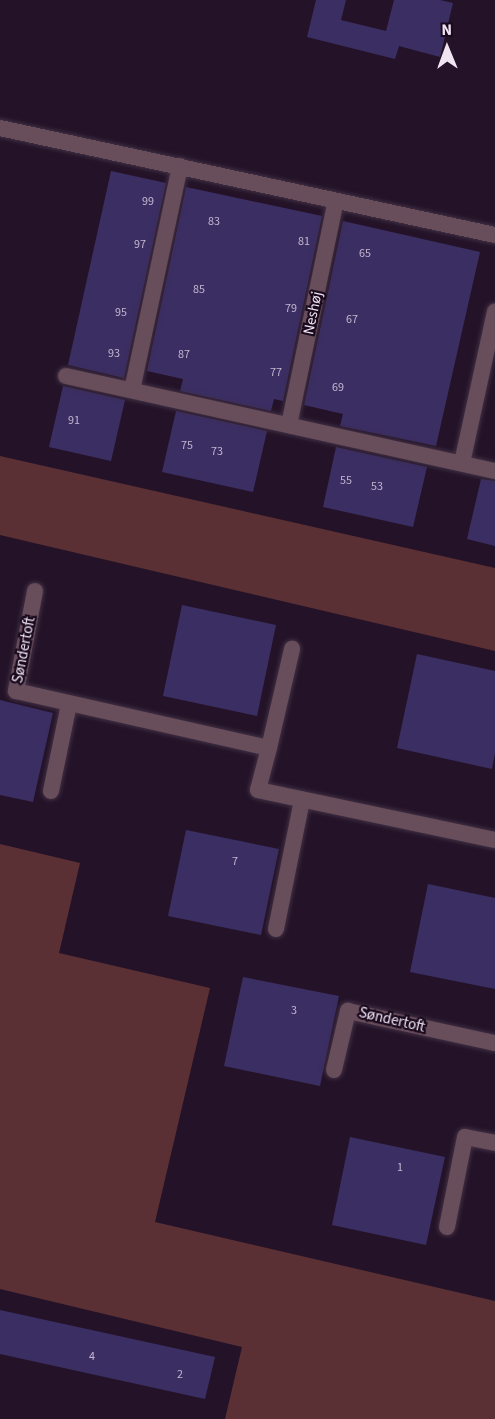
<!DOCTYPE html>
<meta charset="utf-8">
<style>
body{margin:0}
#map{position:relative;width:495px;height:1419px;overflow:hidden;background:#241328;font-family:"Source Sans 3",sans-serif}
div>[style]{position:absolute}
.green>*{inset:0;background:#5b3034}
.building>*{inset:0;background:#3b2e63}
.roads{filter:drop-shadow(0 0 2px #413044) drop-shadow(0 0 2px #413044)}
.minor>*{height:16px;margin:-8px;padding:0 8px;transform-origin:8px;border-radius:8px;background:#684d5b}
span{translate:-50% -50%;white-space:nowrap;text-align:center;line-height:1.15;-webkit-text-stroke:4.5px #1a0a1e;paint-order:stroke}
.number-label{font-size:12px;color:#c3b6cf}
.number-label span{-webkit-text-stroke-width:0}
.street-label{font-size:15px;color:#f0e4f3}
.north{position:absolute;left:417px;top:18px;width:60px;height:60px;-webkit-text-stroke:4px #1a0a1e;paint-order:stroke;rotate:359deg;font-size:16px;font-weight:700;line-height:24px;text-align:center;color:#f0e4f3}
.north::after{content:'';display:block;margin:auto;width:21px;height:27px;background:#f0e4f3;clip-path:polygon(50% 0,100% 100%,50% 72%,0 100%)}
</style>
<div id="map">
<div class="green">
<div style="clip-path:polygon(0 456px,495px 568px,495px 651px,0 535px)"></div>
<div style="clip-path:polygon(0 844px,80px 863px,59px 953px,210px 988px,155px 1222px,495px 1301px,495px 1419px,225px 1419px,242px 1347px,0 1289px)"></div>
</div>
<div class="building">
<div style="clip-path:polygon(316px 0,346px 0,341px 20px,386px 31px,394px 0,440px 0,453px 3px,440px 57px,399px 46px,395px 59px,307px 37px)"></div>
<div style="clip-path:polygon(111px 171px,166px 183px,124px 378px,68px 365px)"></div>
<div style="clip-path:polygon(186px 187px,322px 216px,283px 401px,274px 399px,271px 411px,180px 391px,183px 379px,147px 371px)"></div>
<div style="clip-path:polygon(343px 221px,480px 252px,436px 446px,340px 426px,343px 414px,304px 405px)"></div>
<div style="clip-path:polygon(63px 386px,125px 400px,111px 461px,49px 447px)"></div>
<div style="clip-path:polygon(176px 411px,267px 431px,253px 492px,162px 472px)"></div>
<div style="clip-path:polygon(336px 447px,427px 467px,413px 527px,323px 507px)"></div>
<div style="clip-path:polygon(481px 479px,495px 481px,495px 546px,467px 539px)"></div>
<div style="clip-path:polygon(182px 605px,276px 625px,257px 716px,163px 696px)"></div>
<div style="clip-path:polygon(417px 654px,495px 671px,495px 753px,492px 769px,397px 748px)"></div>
<div style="clip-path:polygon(0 700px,53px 713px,33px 802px,0 795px)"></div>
<div style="clip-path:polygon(186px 830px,279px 849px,261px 935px,168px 916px)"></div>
<div style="clip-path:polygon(428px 884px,495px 898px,495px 989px,410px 972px)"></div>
<div style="clip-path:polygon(243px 977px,339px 996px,320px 1086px,224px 1066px)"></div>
<div style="clip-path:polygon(350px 1137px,445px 1157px,426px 1245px,332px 1225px)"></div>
<div style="clip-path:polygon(0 1310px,215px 1357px,205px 1399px,0 1354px)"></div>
</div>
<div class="roads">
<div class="minor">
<div style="left:0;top:128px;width:506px;rotate:12.2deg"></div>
<div style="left:66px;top:376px;width:439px;rotate:12.5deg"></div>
<div style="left:132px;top:390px;width:229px;rotate:-77.9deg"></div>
<div style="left:289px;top:425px;width:229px;rotate:-78.2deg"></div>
<div style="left:462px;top:463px;width:155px;rotate:-77.7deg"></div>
<div style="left:35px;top:591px;width:102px;rotate:100.8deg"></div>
<div style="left:16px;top:691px;width:259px;rotate:12.7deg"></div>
<div style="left:269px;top:748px;width:43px;rotate:104.7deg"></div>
<div style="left:258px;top:790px;width:242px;rotate:11.9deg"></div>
<div style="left:269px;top:748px;width:102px;rotate:-76.9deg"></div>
<div style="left:51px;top:791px;width:89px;rotate:-78.3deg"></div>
<div style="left:276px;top:929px;width:132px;rotate:-78.6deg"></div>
<div style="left:334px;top:1070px;width:61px;rotate:-76.7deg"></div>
<div style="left:348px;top:1011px;width:150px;rotate:12.3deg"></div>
<div style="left:447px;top:1227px;width:92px;rotate:-78.7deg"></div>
<div style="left:465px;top:1137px;width:31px;rotate:11deg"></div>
</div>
</div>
<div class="number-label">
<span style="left:148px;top:202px">99</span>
<span style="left:214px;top:222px">83</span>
<span style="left:304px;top:242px">81</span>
<span style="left:140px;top:245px">97</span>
<span style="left:365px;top:254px">65</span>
<span style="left:199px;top:290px">85</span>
<span style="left:291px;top:309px">79</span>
<span style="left:121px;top:313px">95</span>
<span style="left:352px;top:320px">67</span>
<span style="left:114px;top:354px">93</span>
<span style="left:184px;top:355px">87</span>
<span style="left:276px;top:373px">77</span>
<span style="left:338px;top:388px">69</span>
<span style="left:74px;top:421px">91</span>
<span style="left:187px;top:446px">75</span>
<span style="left:217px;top:452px">73</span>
<span style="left:346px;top:481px">55</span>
<span style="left:377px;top:487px">53</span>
<span style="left:235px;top:862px">7</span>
<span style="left:294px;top:1011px">3</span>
<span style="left:400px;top:1168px">1</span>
<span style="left:92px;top:1357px">4</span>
<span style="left:180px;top:1375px">2</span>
</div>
<div class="street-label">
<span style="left:313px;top:313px;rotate:-78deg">Neshøj</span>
<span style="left:24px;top:650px;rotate:-79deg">Søndertoft</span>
<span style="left:392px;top:1020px;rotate:13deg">Søndertoft</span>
</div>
<div class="north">N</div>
</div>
